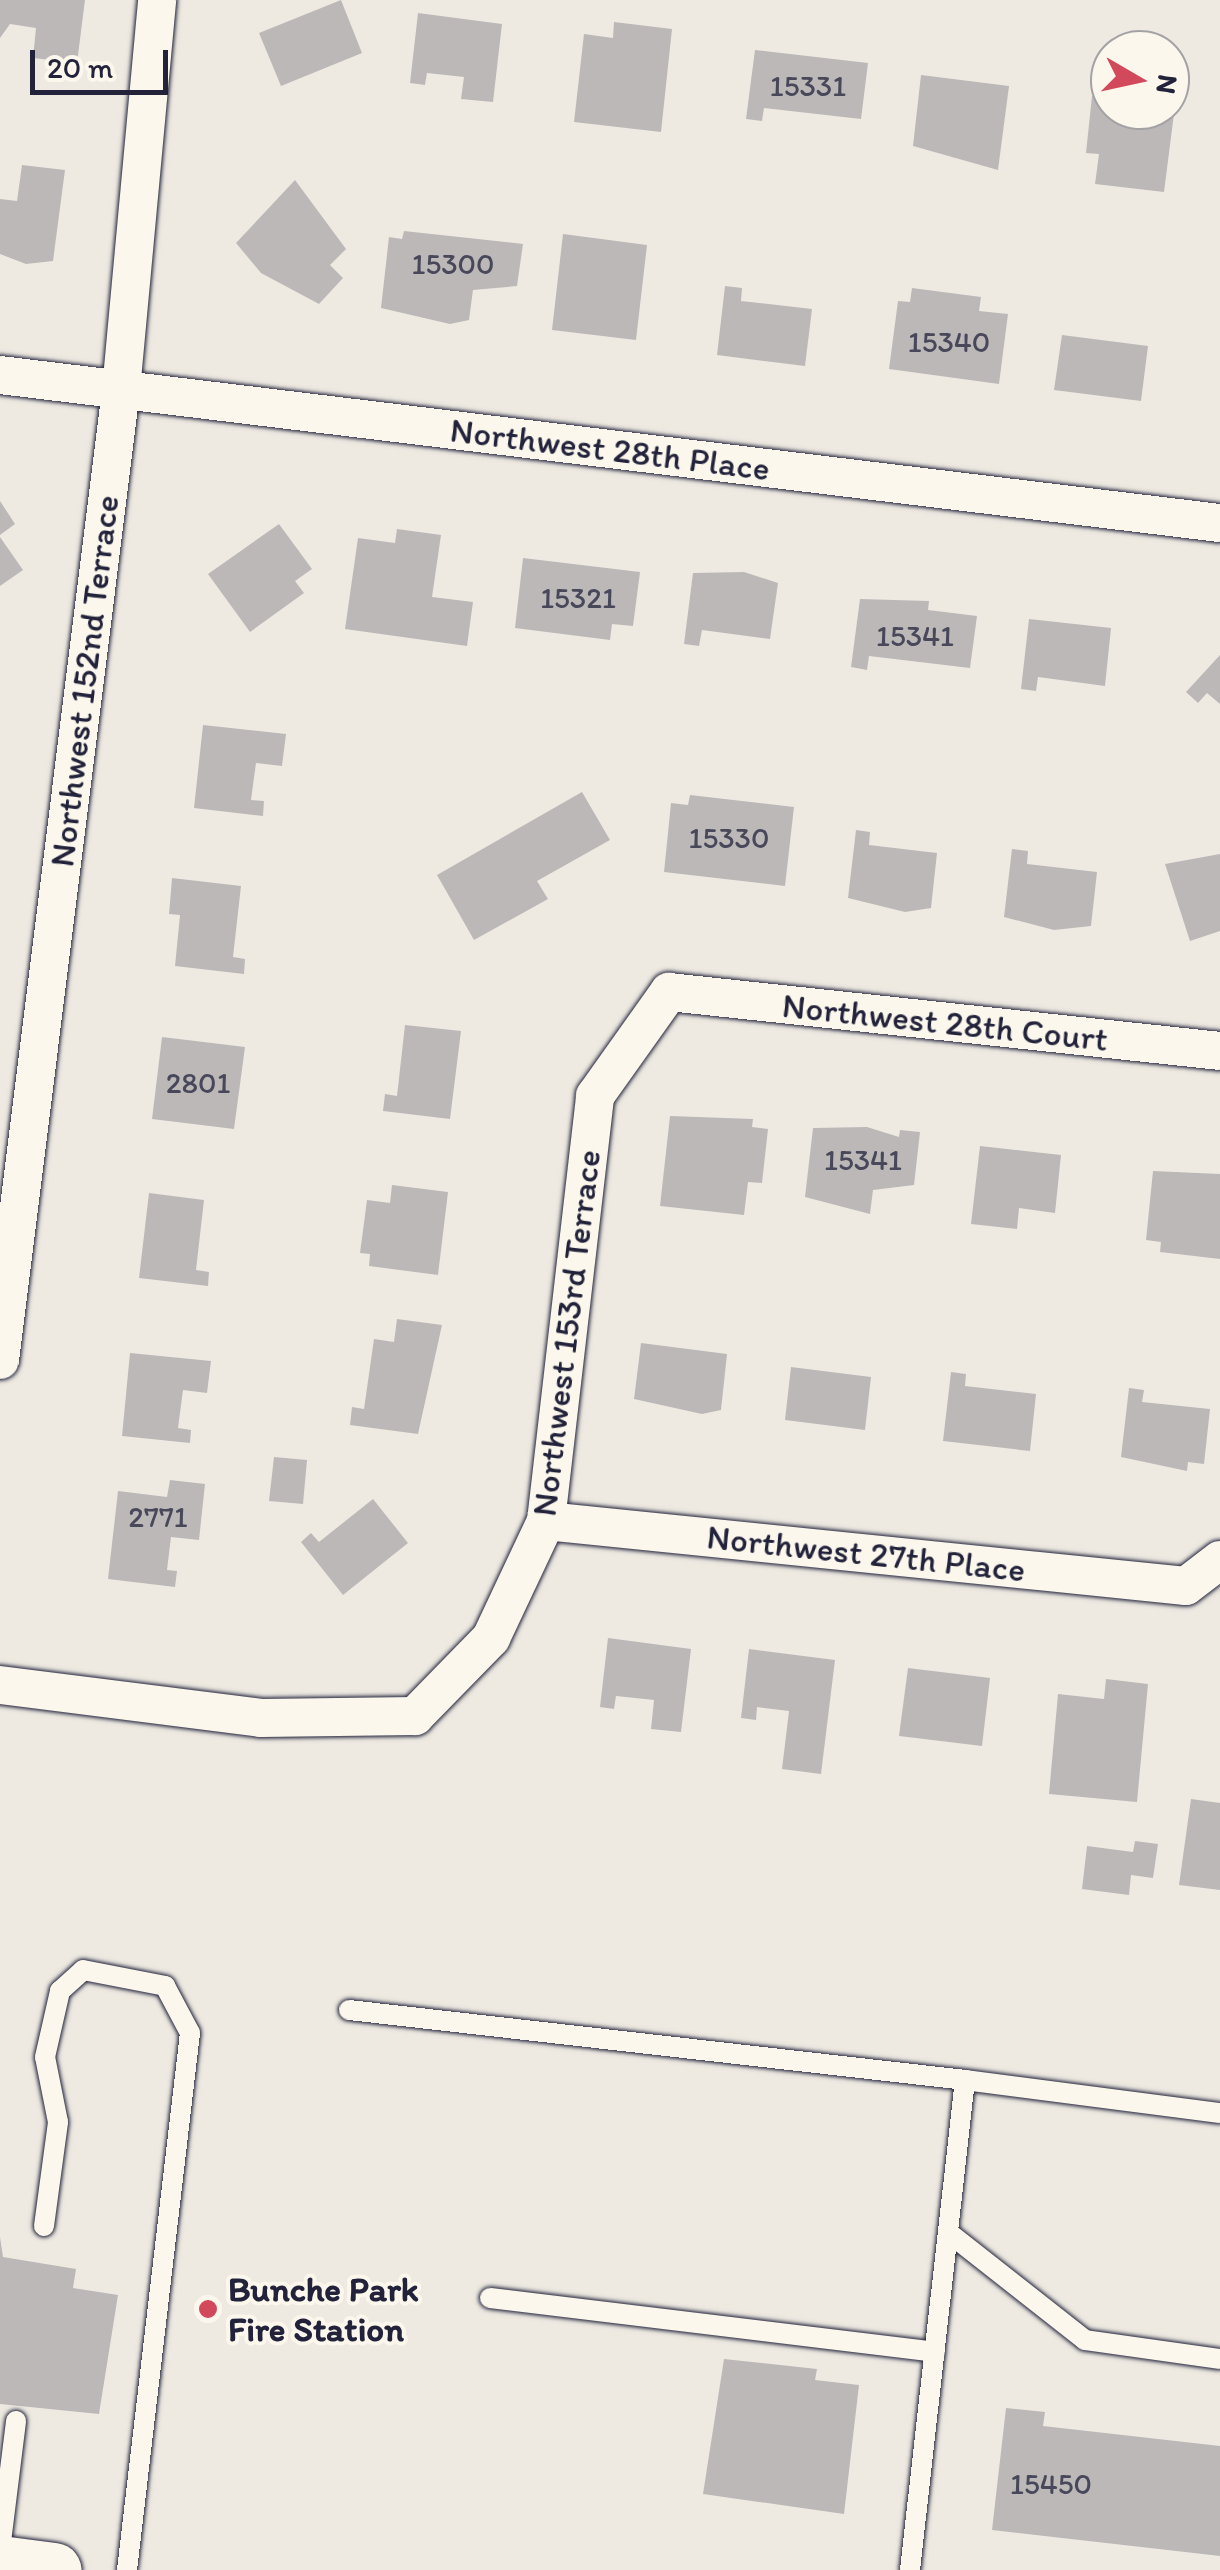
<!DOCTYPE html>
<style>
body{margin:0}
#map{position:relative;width:1220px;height:2570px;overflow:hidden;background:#eeeae2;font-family:Itim,sans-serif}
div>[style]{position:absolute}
.building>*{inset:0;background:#bcb8b8}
.roads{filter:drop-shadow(0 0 2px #22223b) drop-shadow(0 0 2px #22223b)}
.service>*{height:20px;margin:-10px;padding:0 10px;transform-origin:10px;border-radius:10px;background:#fbf7ec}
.minor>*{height:38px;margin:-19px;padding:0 19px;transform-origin:19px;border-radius:19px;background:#fbf7ec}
.primary>*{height:55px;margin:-27.5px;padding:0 27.5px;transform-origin:27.5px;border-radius:27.5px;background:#fbf7ec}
.dots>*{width:28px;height:28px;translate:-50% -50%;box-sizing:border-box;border:5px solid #fbf7ec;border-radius:50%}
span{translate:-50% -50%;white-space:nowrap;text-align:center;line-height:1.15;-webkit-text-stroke:8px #fbf7ec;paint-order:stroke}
.number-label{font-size:30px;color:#48485a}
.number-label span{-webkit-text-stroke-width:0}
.street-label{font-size:35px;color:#22223b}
.poi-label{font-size:35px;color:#22223b;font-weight:700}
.left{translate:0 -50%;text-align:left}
.north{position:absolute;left:1090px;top:30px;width:100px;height:100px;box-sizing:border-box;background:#fbf7ec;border:2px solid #a4a2a5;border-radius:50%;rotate:99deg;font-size:28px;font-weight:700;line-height:40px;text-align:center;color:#22223b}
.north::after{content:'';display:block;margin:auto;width:35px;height:45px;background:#d1495b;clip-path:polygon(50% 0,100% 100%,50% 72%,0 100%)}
.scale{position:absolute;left:30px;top:50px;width:138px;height:45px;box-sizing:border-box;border:5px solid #22223b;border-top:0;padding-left:12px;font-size:30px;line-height:35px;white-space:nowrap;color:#22223b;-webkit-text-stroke:8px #fbf7ec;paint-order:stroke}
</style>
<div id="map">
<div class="building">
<div style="clip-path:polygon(0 0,85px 0,77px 63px,33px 58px,36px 28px,10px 24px,0 38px)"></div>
<div style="clip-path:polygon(341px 0,362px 53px,281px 86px,259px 33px)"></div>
<div style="clip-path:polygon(418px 13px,502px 24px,493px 102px,461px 99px,464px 77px,427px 73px,425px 85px,410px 83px)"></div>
<div style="clip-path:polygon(614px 22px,672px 29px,661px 132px,574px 122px,584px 34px,613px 38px)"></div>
<div style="clip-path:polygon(755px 50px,868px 63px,861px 119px,764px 108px,762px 121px,746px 119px)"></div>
<div style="clip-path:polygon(921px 75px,1009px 86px,998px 170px,913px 146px)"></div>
<div style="clip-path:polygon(1092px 96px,1110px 98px,1110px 110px,1175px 106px,1164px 192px,1095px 184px,1099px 154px,1086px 153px)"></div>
<div style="clip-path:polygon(22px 165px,65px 170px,53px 261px,26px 264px,0 254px,0 199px,17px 201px)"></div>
<div style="clip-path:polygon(295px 180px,346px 249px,330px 265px,343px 278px,319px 304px,261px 273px,236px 243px)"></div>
<div style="clip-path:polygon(404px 231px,523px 244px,517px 286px,473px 290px,469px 320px,450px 324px,381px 308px,389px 237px,402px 239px)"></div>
<div style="clip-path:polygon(563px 234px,647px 245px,636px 340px,552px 330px)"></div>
<div style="clip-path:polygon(725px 286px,742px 288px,741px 301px,812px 309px,805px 366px,717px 355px)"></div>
<div style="clip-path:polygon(912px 288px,981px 297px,979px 311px,1008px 314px,999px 384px,889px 369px,898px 301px,910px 302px)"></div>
<div style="clip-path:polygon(1062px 335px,1148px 346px,1141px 401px,1054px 390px)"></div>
<div style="clip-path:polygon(0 501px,15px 524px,0 535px)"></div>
<div style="clip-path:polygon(279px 524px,312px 569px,295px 581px,304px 593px,250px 632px,208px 574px)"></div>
<div style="clip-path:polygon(397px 529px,441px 535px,432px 597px,473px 602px,467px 646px,345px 629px,358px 538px,395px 543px)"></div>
<div style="clip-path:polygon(0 537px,23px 570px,0 586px)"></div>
<div style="clip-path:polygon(523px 558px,640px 572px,633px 626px,612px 624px,610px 640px,515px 628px)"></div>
<div style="clip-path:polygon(744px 572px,778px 583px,770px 639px,702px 630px,699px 646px,684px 644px,693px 573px)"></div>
<div style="clip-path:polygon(860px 599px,929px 601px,928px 610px,977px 616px,970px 668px,869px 656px,867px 670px,851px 667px)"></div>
<div style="clip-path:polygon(1029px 619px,1111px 628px,1105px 686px,1038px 677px,1036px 691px,1021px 689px)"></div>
<div style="clip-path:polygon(1220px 655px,1220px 704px,1207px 693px,1198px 703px,1186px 692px)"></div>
<div style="clip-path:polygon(203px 725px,286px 734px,282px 766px,256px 763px,251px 800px,264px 801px,263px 816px,194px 808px)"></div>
<div style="clip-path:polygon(582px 792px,610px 840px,537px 881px,548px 899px,474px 940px,437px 875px)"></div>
<div style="clip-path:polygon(690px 795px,794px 807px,785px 886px,664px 872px,671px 803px,688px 805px)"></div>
<div style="clip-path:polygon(856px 830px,870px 832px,869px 845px,937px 853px,931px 908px,905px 912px,848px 898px)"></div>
<div style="clip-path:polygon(1012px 849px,1028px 851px,1027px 864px,1097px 872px,1091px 926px,1054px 930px,1004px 917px)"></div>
<div style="clip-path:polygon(1220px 854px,1220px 931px,1190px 941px,1165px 864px)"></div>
<div style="clip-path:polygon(172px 878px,241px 886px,233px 957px,245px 959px,244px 974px,175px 966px,180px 915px,169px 914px)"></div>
<div style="clip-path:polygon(405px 1025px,461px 1031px,450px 1119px,383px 1111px,385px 1094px,397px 1096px)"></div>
<div style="clip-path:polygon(162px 1037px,245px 1047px,234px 1129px,152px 1119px)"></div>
<div style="clip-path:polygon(670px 1116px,753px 1119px,752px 1127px,768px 1129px,762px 1183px,748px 1182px,744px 1215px,660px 1206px)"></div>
<div style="clip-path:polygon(867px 1127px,899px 1137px,900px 1130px,920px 1132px,914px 1185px,873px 1190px,870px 1214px,805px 1197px,813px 1128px)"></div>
<div style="clip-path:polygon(980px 1146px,1061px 1155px,1055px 1213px,1019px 1208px,1017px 1229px,971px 1224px)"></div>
<div style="clip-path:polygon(1153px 1171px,1220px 1174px,1220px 1259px,1160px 1252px,1161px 1242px,1146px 1240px)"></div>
<div style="clip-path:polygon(392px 1185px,448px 1192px,438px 1275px,369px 1266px,370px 1254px,360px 1253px,367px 1200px,390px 1203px)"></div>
<div style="clip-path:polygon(149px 1193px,204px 1200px,196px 1270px,209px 1272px,208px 1286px,139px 1278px)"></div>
<div style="clip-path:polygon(397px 1319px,442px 1325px,418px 1434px,350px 1425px,352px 1407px,364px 1409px,374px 1339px,394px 1342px)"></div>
<div style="clip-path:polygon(641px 1343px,727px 1354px,721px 1410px,702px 1414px,634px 1399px)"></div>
<div style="clip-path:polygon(130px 1353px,211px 1361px,207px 1393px,183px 1390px,178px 1428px,191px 1430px,190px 1443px,122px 1436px)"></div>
<div style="clip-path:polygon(791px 1367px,871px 1377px,865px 1430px,785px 1420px)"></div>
<div style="clip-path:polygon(951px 1372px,966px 1374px,965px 1386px,1036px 1394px,1030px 1451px,943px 1441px)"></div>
<div style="clip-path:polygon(1129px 1388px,1144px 1390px,1142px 1402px,1210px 1409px,1204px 1464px,1188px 1462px,1187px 1471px,1121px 1457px)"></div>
<div style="clip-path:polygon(274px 1457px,307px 1460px,303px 1504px,269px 1501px)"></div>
<div style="clip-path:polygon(170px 1480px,205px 1484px,199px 1540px,171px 1537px,167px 1570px,177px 1571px,175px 1587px,108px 1579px,118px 1491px,167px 1497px)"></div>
<div style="clip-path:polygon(373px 1499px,408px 1543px,343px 1595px,301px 1542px,311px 1533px,319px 1542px)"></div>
<div style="clip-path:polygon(608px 1638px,691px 1649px,681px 1732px,651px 1729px,654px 1700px,616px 1696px,614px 1709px,600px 1707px)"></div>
<div style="clip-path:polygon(749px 1649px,835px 1660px,821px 1774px,782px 1769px,789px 1711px,757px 1707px,756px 1720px,741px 1718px)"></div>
<div style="clip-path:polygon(908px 1668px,990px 1678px,982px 1746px,899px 1736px)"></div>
<div style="clip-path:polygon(1106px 1679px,1148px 1684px,1137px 1802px,1049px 1794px,1058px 1694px,1104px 1699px)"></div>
<div style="clip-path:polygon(1191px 1799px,1220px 1803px,1220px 1890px,1179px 1885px)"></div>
<div style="clip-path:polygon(1135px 1841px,1158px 1844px,1153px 1878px,1131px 1875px,1129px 1895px,1082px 1889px,1087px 1846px,1133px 1852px)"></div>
<div style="clip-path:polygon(0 2237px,3px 2257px,76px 2269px,73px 2288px,118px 2295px,99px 2414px,0 2404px)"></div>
<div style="clip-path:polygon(724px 2359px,817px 2369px,815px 2380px,859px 2385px,844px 2514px,703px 2494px)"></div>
<div style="clip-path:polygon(1006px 2408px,1045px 2412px,1043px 2426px,1220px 2446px,1220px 2556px,992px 2530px)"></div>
</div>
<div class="roads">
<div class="service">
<div style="left:349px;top:2010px;width:620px;rotate:6.48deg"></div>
<div style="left:44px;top:2226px;width:105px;rotate:-82.3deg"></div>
<div style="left:58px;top:2122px;width:66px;rotate:-101.3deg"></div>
<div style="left:45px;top:2057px;width:68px;rotate:-77.2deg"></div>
<div style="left:60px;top:1991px;width:31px;rotate:-42deg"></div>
<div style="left:83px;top:1970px;width:84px;rotate:11deg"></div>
<div style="left:165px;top:1986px;width:53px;rotate:62deg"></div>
<div style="left:190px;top:2033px;width:541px;rotate:96.69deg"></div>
<div style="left:949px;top:2233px;width:173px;rotate:38.2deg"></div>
<div style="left:1085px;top:2340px;width:136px;rotate:8deg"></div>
<div style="left:490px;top:2298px;width:448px;rotate:6.9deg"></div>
<div style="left:0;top:2550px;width:130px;rotate:-82.9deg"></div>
<div style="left:910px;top:2570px;width:493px;rotate:-83.6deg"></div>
<div style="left:965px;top:2080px;width:257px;rotate:7.4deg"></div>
</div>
<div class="minor">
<div style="left:0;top:375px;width:1229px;rotate:6.92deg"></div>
<div style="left:0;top:1360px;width:978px;rotate:-82.89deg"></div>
<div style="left:121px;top:390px;width:392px;rotate:-84.7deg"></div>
<div style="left:546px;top:1521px;width:643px;rotate:5.8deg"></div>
<div style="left:1186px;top:1586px;width:43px;rotate:-37.4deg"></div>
<div style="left:0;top:1685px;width:263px;rotate:7.2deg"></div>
<div style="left:261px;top:1718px;width:154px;rotate:-0.7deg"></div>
<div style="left:415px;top:1716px;width:109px;rotate:-45.7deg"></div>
<div style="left:491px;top:1638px;width:129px;rotate:-64.8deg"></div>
<div style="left:546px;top:1521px;width:428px;rotate:-83.4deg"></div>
<div style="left:595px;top:1096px;width:128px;rotate:-54.6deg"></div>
<div style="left:669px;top:992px;width:554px;rotate:6.11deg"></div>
</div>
<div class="primary">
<div style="left:0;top:2563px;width:54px;rotate:7.4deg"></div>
</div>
</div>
<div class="dots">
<div style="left:208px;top:2309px;background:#d1495b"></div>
</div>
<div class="number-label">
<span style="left:808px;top:86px">15331</span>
<span style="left:453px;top:264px">15300</span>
<span style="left:949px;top:342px">15340</span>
<span style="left:578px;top:598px">15321</span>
<span style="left:915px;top:636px">15341</span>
<span style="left:729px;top:838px">15330</span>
<span style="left:198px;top:1083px">2801</span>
<span style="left:863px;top:1160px">15341</span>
<span style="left:158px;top:1517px">2771</span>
<span style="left:1051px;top:2484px">15450</span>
</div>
<div class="street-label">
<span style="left:610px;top:449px;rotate:7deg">Northwest 28th Place</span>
<span style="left:84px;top:681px;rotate:-83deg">Northwest 152nd Terrace</span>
<span style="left:945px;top:1022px;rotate:6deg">Northwest 28th Court</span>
<span style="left:566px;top:1333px;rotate:-83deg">Northwest 153rd Terrace</span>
<span style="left:866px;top:1553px;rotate:6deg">Northwest 27th Place</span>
</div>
<div class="poi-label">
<span class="left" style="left:228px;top:2309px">Bunche Park<br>Fire Station</span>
</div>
<div class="north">N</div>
<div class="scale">20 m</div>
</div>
